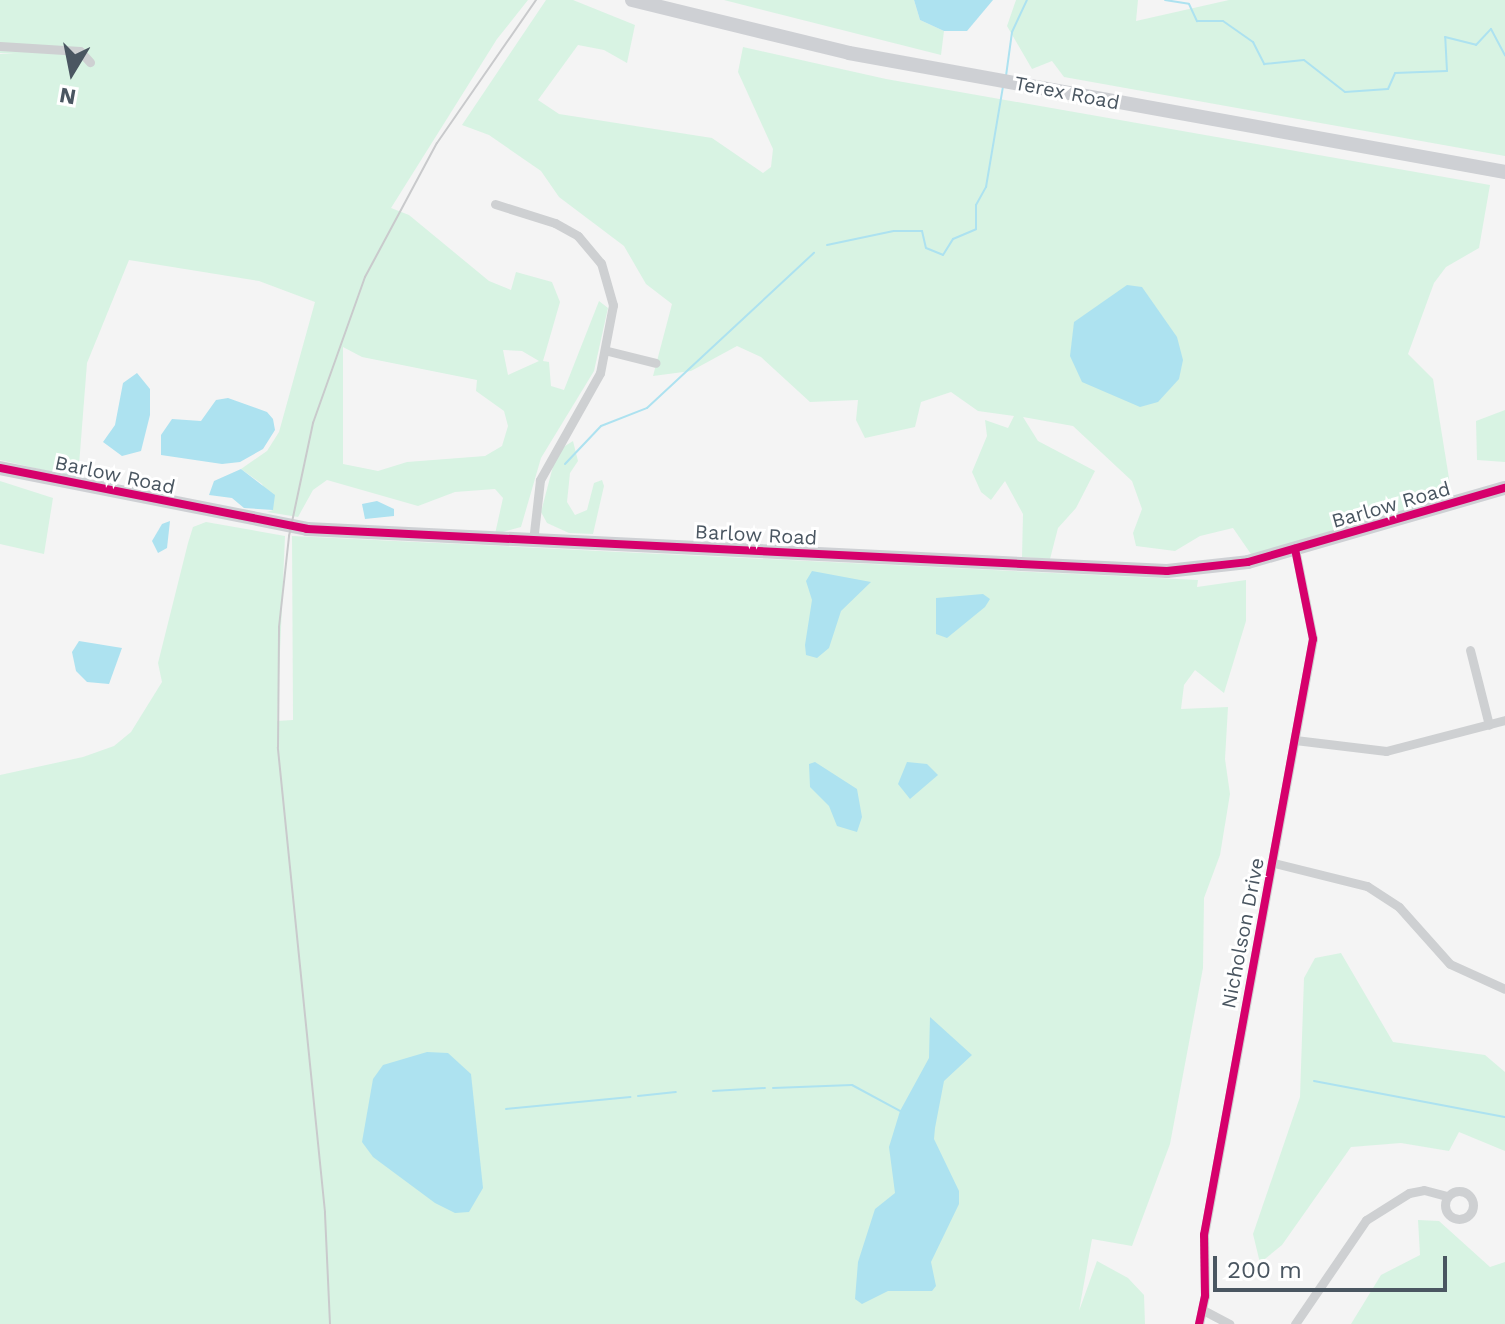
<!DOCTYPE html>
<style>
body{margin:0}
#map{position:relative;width:1505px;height:1324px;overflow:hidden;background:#f4f4f4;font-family:"Work Sans",sans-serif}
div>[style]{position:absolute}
.green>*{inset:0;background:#d8f3e3}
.water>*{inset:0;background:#ade2f0}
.stream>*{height:2px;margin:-1px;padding:0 1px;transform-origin:1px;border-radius:1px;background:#ade2f0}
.street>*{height:9px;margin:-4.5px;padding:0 4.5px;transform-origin:4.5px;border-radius:4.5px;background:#ced0d2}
.street>.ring{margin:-4.5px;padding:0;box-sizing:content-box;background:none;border:9px solid #ced0d2;border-radius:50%}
.secondary>*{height:14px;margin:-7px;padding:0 7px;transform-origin:7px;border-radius:7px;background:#ced0d4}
.rail>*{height:2px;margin:-1px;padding:0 1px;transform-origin:1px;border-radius:1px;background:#c9cacc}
.cycleway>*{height:8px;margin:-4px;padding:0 4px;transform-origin:4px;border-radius:4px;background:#d6006c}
span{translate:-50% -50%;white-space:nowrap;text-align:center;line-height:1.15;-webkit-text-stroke:6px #fff;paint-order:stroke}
.street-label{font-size:20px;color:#4a5661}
.north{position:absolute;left:32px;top:32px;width:80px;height:80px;-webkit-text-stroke:6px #fff;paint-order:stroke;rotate:190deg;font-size:22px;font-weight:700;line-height:32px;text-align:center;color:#4a5661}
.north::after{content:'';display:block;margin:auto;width:28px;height:36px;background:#4a5661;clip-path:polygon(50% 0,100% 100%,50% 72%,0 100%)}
.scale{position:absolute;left:1213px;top:1256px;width:234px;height:36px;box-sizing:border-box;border:4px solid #4a5661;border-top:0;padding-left:10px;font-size:24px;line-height:28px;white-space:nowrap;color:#4a5661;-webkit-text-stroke:6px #fff;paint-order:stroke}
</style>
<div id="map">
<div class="green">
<div style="clip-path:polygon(evenodd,0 0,528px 0,497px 39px,391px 208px,409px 215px,489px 281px,511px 290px,516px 272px,552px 282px,560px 302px,543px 361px,549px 362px,551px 386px,564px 390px,599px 301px,608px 308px,594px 371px,541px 458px,521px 527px,495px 534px,503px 498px,495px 489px,455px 492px,418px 506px,327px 480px,313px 490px,298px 517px,267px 512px,273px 510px,262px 484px,241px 469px,267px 451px,279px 432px,315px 302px,259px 281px,129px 260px,87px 363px,78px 478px,0 460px,0 54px,15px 53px,0 53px,0 0,343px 347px,362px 357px,477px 380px,476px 391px,504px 411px,508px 426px,502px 446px,485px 456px,407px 462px,378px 471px,343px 464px,343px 347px,0 0,503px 350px,522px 351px,539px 361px,508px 375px,503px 350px)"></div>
<div style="clip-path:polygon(546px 0,573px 0,635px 25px,627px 63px,604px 50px,578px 45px,538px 100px,559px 114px,712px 138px,763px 173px,771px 167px,773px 149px,738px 72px,743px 47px,886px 79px,1490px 185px,1479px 248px,1446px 267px,1434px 283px,1408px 354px,1433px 379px,1452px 497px,1253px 557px,1233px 528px,1200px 536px,1175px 551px,1136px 546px,1133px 533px,1142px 509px,1132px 481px,1073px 426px,1023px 417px,1038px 441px,1095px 471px,1076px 508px,1058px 528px,1050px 559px,1022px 557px,1023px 514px,1005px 481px,991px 500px,981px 492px,972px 472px,987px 436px,985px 420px,1008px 428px,1014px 416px,978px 411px,951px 392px,921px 402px,915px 427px,865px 438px,856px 420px,858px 400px,810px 402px,761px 357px,737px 346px,691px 371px,653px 376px,672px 304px,646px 284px,624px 246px,559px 197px,541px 171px,489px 135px,462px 125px)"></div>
<div style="clip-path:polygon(724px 0,914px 0,920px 20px,944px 31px,941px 55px)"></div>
<div style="clip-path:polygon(1016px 0,1138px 0,1136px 21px,1229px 0,1505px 0,1505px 156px,1064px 77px,1052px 61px,1032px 69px,1007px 26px)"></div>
<div style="clip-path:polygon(1505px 410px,1505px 462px,1477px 460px,1476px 421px)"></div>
<div style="clip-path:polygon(573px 441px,578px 461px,570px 473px,567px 502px,575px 515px,587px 510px,594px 483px,602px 480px,604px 486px,593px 534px,569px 533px,547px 523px,541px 512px,557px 451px)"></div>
<div style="clip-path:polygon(0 481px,53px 498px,44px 554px,0 544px)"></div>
<div style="clip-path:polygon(206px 522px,285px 536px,277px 721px,293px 720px,292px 536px,1198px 580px,1197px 587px,1246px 580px,1246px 621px,1224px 693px,1195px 670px,1184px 685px,1181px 709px,1228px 707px,1225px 759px,1230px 794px,1220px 855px,1204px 898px,1203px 968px,1170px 1144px,1132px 1246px,1092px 1239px,1079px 1311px,1097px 1261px,1128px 1278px,1144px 1295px,1145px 1324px,0 1324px,0 775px,83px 757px,114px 746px,131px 732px,162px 682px,158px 663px,188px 543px,193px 527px)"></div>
<div style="clip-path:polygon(1341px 953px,1393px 1042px,1485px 1055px,1505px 1072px,1505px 1151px,1459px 1132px,1449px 1151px,1401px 1143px,1351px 1147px,1282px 1245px,1260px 1263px,1253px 1234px,1300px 1097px,1304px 978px,1315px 958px)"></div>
<div style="clip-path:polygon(1418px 1220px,1439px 1221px,1490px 1267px,1505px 1262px,1505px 1324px,1351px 1324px,1381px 1275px,1420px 1255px)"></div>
</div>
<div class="water">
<div style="clip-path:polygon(914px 0,993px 0,967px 31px,944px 31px,920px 20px)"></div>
<div style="clip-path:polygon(1127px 285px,1142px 287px,1177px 337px,1183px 360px,1179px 379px,1158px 402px,1140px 407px,1082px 382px,1070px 356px,1074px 322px)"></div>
<div style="clip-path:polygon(137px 373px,150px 389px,150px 415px,141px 451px,122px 456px,103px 442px,115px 425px,123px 383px)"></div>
<div style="clip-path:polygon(228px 398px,267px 412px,273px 419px,275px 430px,263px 449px,240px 462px,222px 464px,161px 455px,161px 435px,172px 419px,201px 421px,216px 400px)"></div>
<div style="clip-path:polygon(241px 469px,275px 495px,273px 510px,244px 508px,232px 498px,209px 495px,214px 481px)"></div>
<div style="clip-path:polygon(377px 501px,394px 509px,394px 516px,365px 519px,362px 504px)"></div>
<div style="clip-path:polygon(170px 521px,167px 548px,158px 553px,152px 541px,162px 524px)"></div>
<div style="clip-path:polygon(812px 571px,871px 582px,841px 611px,829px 648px,817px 658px,806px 655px,805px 645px,812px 600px,806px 581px)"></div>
<div style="clip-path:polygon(983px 594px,990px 599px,985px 607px,947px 638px,936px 634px,936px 598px)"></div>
<div style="clip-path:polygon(79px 641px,122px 648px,109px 684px,87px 682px,76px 671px,72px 652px)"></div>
<div style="clip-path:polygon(815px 762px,857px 789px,862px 817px,857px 832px,837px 826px,829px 806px,810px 787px,809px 764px)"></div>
<div style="clip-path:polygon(907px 762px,927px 764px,938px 775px,910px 799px,898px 784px)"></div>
<div style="clip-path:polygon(930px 1017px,972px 1055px,944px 1081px,935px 1128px,934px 1139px,959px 1191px,959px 1204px,931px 1262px,936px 1286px,932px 1291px,888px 1291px,862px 1304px,855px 1299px,858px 1262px,875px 1209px,895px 1193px,889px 1147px,900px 1111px,929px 1058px)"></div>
<div style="clip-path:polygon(427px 1052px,448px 1053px,471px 1074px,483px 1188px,469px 1212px,455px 1213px,435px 1203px,373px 1157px,362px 1142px,373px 1079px,383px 1065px)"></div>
</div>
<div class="stream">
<div style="left:1165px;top:0;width:24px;rotate:9deg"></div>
<div style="left:1189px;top:4px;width:19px;rotate:65deg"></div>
<div style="left:1197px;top:21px;width:26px"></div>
<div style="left:1223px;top:21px;width:37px;rotate:35deg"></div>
<div style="left:1253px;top:42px;width:25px;rotate:63deg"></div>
<div style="left:1264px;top:64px;width:40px;rotate:-5.7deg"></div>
<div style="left:1304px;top:60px;width:52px;rotate:38deg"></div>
<div style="left:1345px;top:92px;width:43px;rotate:-4deg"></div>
<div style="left:1388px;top:89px;width:17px;rotate:-66deg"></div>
<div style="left:1395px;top:73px;width:52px;rotate:-2.2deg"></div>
<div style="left:1447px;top:71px;width:34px;rotate:-93deg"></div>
<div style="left:1445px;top:37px;width:32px;rotate:14deg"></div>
<div style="left:1476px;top:45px;width:22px;rotate:-47deg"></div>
<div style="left:1491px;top:29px;width:30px;rotate:62deg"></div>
<div style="left:1006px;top:76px;width:44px;rotate:-82.2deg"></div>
<div style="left:1012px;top:32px;width:35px;rotate:-65deg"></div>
<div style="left:827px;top:245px;width:68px;rotate:-11.8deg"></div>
<div style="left:894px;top:231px;width:28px"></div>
<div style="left:922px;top:231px;width:17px;rotate:77deg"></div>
<div style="left:926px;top:248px;width:18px;rotate:22deg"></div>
<div style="left:943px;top:255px;width:19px;rotate:-58deg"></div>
<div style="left:953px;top:239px;width:25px;rotate:-23deg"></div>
<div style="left:976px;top:229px;width:24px;rotate:-90deg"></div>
<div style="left:976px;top:205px;width:21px;rotate:-61deg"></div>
<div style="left:986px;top:187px;width:102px;rotate:-80.4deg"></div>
<div style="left:565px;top:464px;width:52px;rotate:-46.5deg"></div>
<div style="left:601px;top:426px;width:49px;rotate:-21.4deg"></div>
<div style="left:647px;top:408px;width:228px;rotate:-42.9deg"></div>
<div style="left:1314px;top:1081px;width:194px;rotate:10.7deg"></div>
<div style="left:773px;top:1088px;width:79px;rotate:-2.2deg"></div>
<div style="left:852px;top:1085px;width:55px;rotate:28.4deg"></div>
<div style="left:713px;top:1091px;width:52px;rotate:-3.3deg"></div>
<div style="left:638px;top:1096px;width:38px;rotate:-6deg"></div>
<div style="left:506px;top:1109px;width:125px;rotate:-5.5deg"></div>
</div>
<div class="street">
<div style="left:0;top:46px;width:80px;rotate:3.6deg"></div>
<div style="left:80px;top:51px;width:15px;rotate:48deg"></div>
<div style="left:495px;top:204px;width:63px;rotate:17.6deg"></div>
<div style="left:555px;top:223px;width:26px;rotate:29deg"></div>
<div style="left:578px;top:236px;width:35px;rotate:50deg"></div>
<div style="left:601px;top:263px;width:44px;rotate:74.1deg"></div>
<div style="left:613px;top:305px;width:69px;rotate:100.8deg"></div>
<div style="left:600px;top:373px;width:123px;rotate:119.3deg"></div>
<div style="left:540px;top:480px;width:61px;rotate:96.5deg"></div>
<div style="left:608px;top:351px;width:49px;rotate:14deg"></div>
<div style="left:1470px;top:650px;width:77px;rotate:75.8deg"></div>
<div style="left:1295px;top:740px;width:92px;rotate:6.9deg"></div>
<div style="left:1386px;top:751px;width:123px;rotate:-14.6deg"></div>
<div style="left:1274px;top:863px;width:96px;rotate:13.9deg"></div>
<div style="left:1367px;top:886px;width:38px;rotate:33deg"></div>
<div style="left:1399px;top:907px;width:76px;rotate:48.2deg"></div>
<div style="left:1450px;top:964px;width:60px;rotate:24.4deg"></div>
<div class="ring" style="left:1445px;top:1191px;width:19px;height:19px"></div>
<div style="left:1203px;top:1310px;width:30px;rotate:28deg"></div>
<div style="left:1199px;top:1324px;width:29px;rotate:-78deg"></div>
<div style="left:1205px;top:1296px;width:61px;rotate:-90.9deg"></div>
<div style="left:1204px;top:1235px;width:606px;rotate:-79.64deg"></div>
<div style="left:1313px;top:639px;width:92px;rotate:-101.3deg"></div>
<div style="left:1295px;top:1324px;width:126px;rotate:-55.7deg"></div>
<div style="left:1366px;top:1220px;width:51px;rotate:-32.1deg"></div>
<div style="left:1409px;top:1193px;width:15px;rotate:-11deg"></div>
<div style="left:1424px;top:1190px;width:24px;rotate:15deg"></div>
</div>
<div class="secondary">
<div style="left:632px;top:0;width:223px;rotate:13.7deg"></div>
<div style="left:849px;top:53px;width:667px;rotate:10.28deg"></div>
<div style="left:0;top:468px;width:313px;rotate:11.2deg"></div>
<div style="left:307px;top:529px;width:861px;rotate:2.8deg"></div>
<div style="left:1167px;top:571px;width:81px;rotate:-6.3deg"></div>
<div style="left:1248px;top:562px;width:267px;rotate:-16.1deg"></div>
</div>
<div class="rail">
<div style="left:330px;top:1324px;width:112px;rotate:-92.6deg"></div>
<div style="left:325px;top:1212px;width:467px;rotate:-95.8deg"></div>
<div style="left:278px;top:747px;width:120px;rotate:-89.5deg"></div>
<div style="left:279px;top:627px;width:92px;rotate:-83.7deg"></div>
<div style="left:289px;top:536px;width:116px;rotate:-78deg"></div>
<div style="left:313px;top:423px;width:155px;rotate:-70.4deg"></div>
<div style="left:365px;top:277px;width:152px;rotate:-61.8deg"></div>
<div style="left:437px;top:143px;width:174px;rotate:-55.3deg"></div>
</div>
<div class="cycleway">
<div style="left:0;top:468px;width:313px;rotate:11.2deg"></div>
<div style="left:307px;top:529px;width:861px;rotate:2.8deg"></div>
<div style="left:1167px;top:571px;width:81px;rotate:-6.3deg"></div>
<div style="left:1248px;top:562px;width:267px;rotate:-16.1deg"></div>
<div style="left:1199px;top:1324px;width:29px;rotate:-78deg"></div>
<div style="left:1205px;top:1296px;width:61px;rotate:-90.9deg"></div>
<div style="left:1204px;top:1235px;width:606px;rotate:-79.64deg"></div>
<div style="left:1313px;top:639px;width:92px;rotate:-101.3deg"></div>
</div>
<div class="street-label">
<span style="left:1067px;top:93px;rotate:11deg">Terex Road</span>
<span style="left:115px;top:475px;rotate:12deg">Barlow Road</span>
<span style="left:1391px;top:505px;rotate:-16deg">Barlow Road</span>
<span style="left:756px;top:535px;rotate:3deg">Barlow Road</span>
<span style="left:1243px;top:933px;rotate:-79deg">Nicholson Drive</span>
</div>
<div class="north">N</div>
<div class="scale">200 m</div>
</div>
